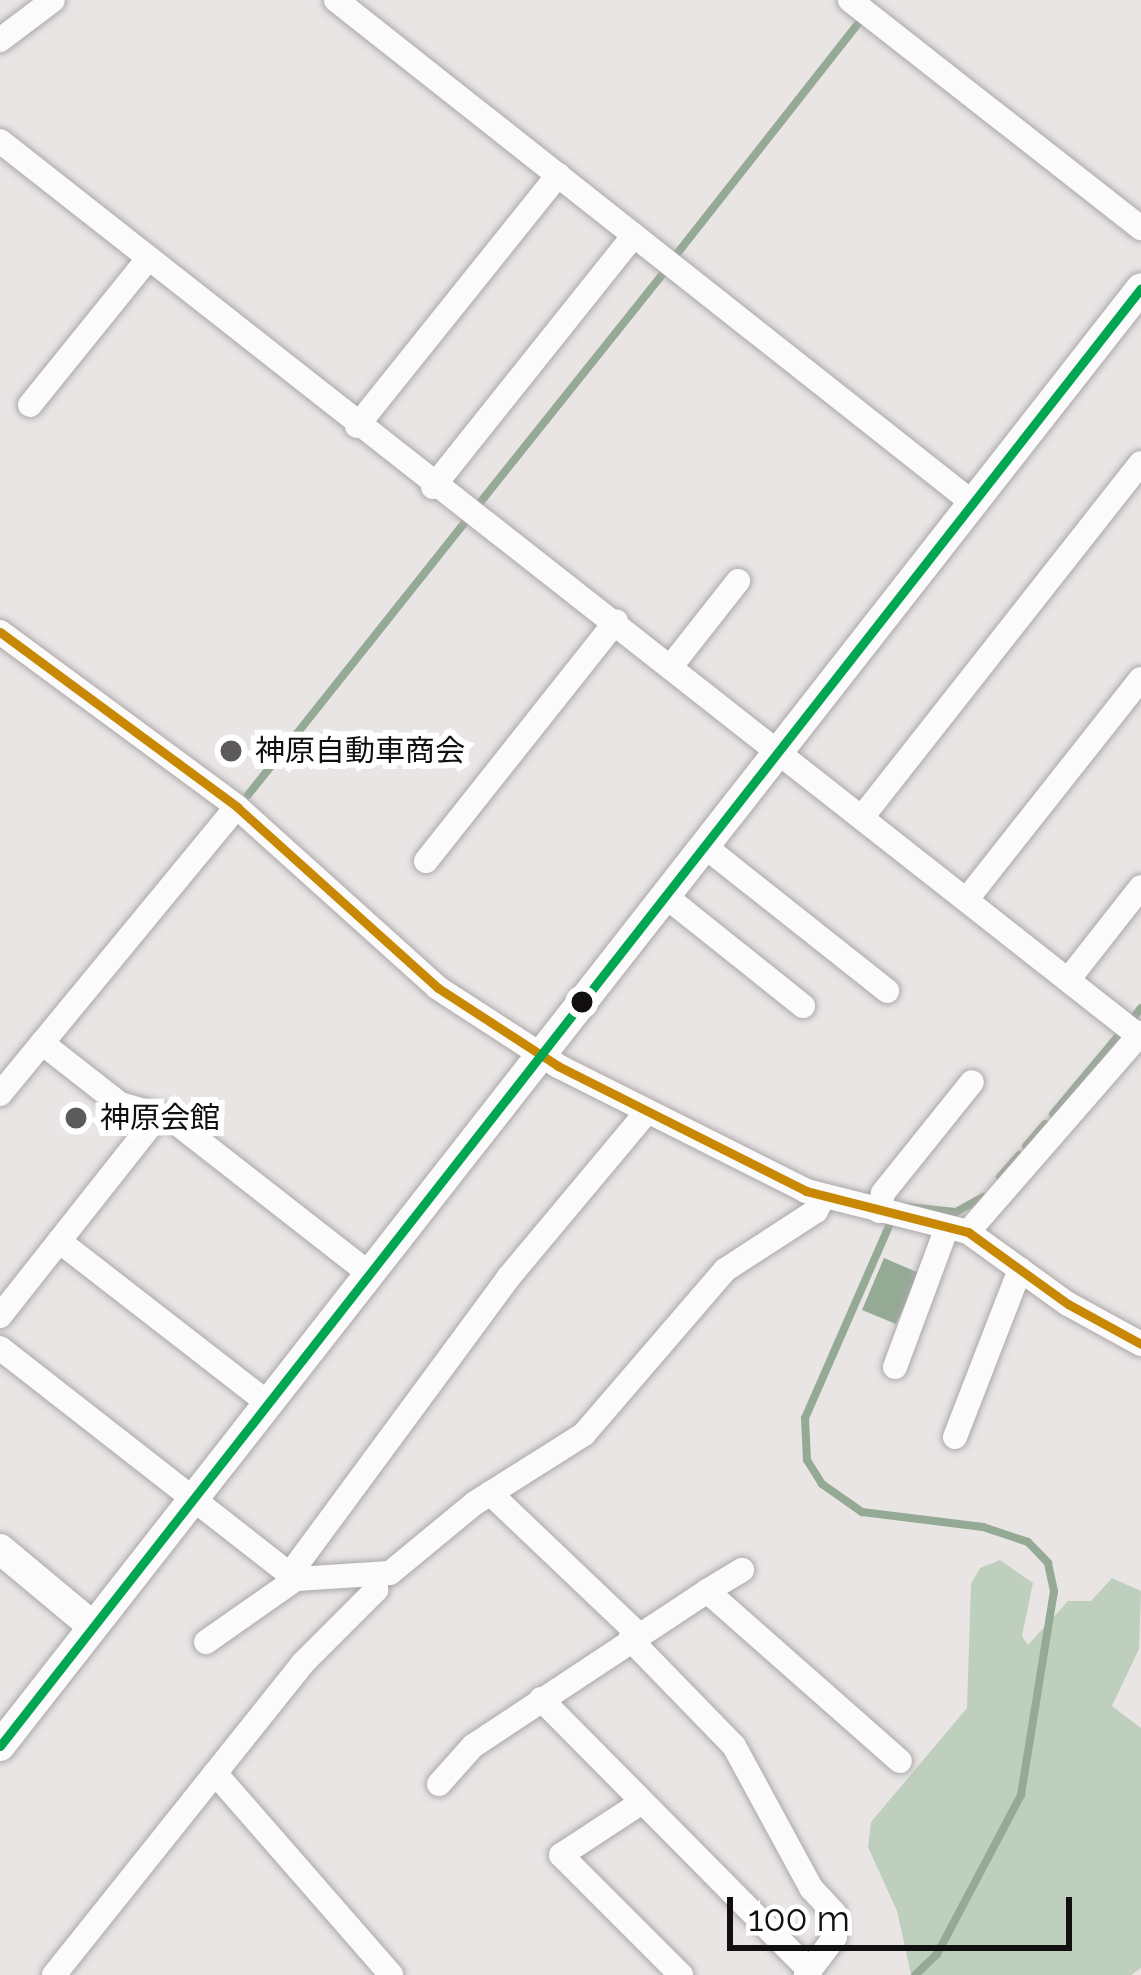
<!DOCTYPE html>
<meta charset="utf-8">
<style>
body{margin:0}
#map{position:relative;width:1141px;height:1975px;overflow:hidden;background:#e9e5e5;font-family:Raleway,"Noto Sans JP",sans-serif}
div>[style]{position:absolute}
.forest>*{inset:0;background:#bfcfbe}
.water>*{inset:0;background:#95aa95}
.stream>*{height:8px;margin:-4px;padding:0 4px;transform-origin:4px;border-radius:4px;background:#95aa95}
.roads{filter:drop-shadow(0 0 3px #aca8a9) drop-shadow(0 0 3px #aca8a9)}
.minor>*{height:24px;margin:-12px;padding:0 12px;transform-origin:12px;border-radius:12px;background:#fcfbfb}
.tertiary>*{height:30px;margin:-15px;padding:0 15px;transform-origin:15px;border-radius:15px;background:#fcfbfb}
.bus-1>*{height:9px;margin:-4.5px;padding:0 4.5px;transform-origin:4.5px;border-radius:4.5px;background:#c98803}
.bus-2>*{height:9px;margin:-4.5px;padding:0 4.5px;transform-origin:4.5px;border-radius:4.5px;background:#00a651}
.dots>*{width:33px;height:33px;translate:-50% -50%;box-sizing:border-box;border:6px solid #fff;border-radius:50%}
span{translate:-50% -50%;white-space:nowrap;text-align:center;line-height:1.15;-webkit-text-stroke:12px #fff;paint-order:stroke}
.poi-label{font-size:30px;color:#120f10}
.left{translate:0 -50%;text-align:left}
.scale{position:absolute;left:727px;top:1897px;width:345px;height:54px;box-sizing:border-box;border:6px solid #120f10;border-top:0;padding-left:15px;font-size:36px;line-height:42px;white-space:nowrap;color:#120f10;-webkit-text-stroke:9px #fff;paint-order:stroke}
</style>
<div id="map">
<div class="forest">
<div style="clip-path:polygon(1000px 1560px,1033px 1583px,1022px 1636px,1028px 1645px,1068px 1601px,1091px 1601px,1112px 1578px,1141px 1591px,1139px 1649px,1112px 1706px,1141px 1728px,1141px 1968px,1131px 1975px,911px 1975px,897px 1911px,868px 1847px,871px 1822px,967px 1708px,971px 1584px,980px 1568px)"></div>
</div>
<div class="water">
<div style="clip-path:polygon(884px 1258px,919px 1273px,896px 1324px,862px 1310px)"></div>
</div>
<div class="stream">
<div style="left:676px;top:255px;width:298px;rotate:-51.8deg"></div>
<div style="left:475px;top:509px;width:305px;rotate:-51.4deg"></div>
<div style="left:248px;top:795px;width:352px;rotate:-51.5deg"></div>
<div style="left:1134px;top:1017px;width:11px;rotate:-52deg"></div>
<div style="left:1053px;top:1114px;width:103px;rotate:-50.1deg"></div>
<div style="left:1026px;top:1146px;width:29px;rotate:-49deg"></div>
<div style="left:1000px;top:1177px;width:29px;rotate:-49deg"></div>
<div style="left:906px;top:1207px;width:50px;rotate:5.7deg"></div>
<div style="left:956px;top:1212px;width:31px;rotate:-29deg"></div>
<div style="left:889px;top:1226px;width:210px;rotate:113.6deg"></div>
<div style="left:805px;top:1418px;width:42px;rotate:87.3deg"></div>
<div style="left:807px;top:1460px;width:28px;rotate:58deg"></div>
<div style="left:822px;top:1484px;width:49px;rotate:35deg"></div>
<div style="left:862px;top:1512px;width:122px;rotate:7.1deg"></div>
<div style="left:983px;top:1527px;width:47px;rotate:18.4deg"></div>
<div style="left:1028px;top:1542px;width:29px;rotate:46deg"></div>
<div style="left:1048px;top:1563px;width:29px;rotate:78deg"></div>
<div style="left:1054px;top:1591px;width:207px;rotate:99.2deg"></div>
<div style="left:1021px;top:1795px;width:180px;rotate:117.8deg"></div>
<div style="left:937px;top:1954px;width:30px;rotate:136deg"></div>
</div>
<div class="roads">
<div class="minor">
<div style="left:336px;top:0;width:812px;rotate:38.3deg"></div>
<div style="left:850px;top:0;width:370px;rotate:38.1deg"></div>
<div style="left:0;top:40px;width:66px;rotate:-37deg"></div>
<div style="left:0;top:141px;width:1449px;rotate:38.16deg"></div>
<div style="left:30px;top:405px;width:188px;rotate:-51.1deg"></div>
<div style="left:357px;top:426px;width:322px;rotate:-51.3deg"></div>
<div style="left:433px;top:487px;width:322px;rotate:-51.4deg"></div>
<div style="left:0;top:632px;width:295px;rotate:36.4deg"></div>
<div style="left:237px;top:807px;width:270px;rotate:42deg"></div>
<div style="left:438px;top:988px;width:143px;rotate:33deg"></div>
<div style="left:558px;top:1066px;width:278px;rotate:26.7deg"></div>
<div style="left:806px;top:1191px;width:167px;rotate:14.2deg"></div>
<div style="left:968px;top:1232px;width:123px;rotate:35.8deg"></div>
<div style="left:1068px;top:1304px;width:83px;rotate:28.7deg"></div>
<div style="left:672px;top:665px;width:107px;rotate:-51.8deg"></div>
<div style="left:863px;top:816px;width:449px;rotate:-51.8deg"></div>
<div style="left:703px;top:845px;width:235px;rotate:38.4deg"></div>
<div style="left:426px;top:861px;width:306px;rotate:-51.6deg"></div>
<div style="left:664px;top:895px;width:178px;rotate:38.6deg"></div>
<div style="left:967px;top:899px;width:280px;rotate:-51.7deg"></div>
<div style="left:1068px;top:980px;width:118px;rotate:-51.9deg"></div>
<div style="left:42px;top:1043px;width:99px;rotate:38deg"></div>
<div style="left:120px;top:1104px;width:52px;rotate:15.6deg"></div>
<div style="left:170px;top:1118px;width:250px;rotate:38deg"></div>
<div style="left:0;top:1094px;width:372px;rotate:-50.5deg"></div>
<div style="left:879px;top:1211px;width:18px;rotate:-77deg"></div>
<div style="left:883px;top:1193px;width:142px;rotate:-51.3deg"></div>
<div style="left:968px;top:1232px;width:264px;rotate:-49deg"></div>
<div style="left:59px;top:1241px;width:261px;rotate:37.8deg"></div>
<div style="left:0;top:1316px;width:256px;rotate:-51.7deg"></div>
<div style="left:0;top:1348px;width:375px;rotate:38deg"></div>
<div style="left:296px;top:1579px;width:94px;rotate:-3.7deg"></div>
<div style="left:390px;top:1573px;width:110px;rotate:-39.5deg"></div>
<div style="left:475px;top:1503px;width:129px;rotate:-32.3deg"></div>
<div style="left:584px;top:1434px;width:216px;rotate:-49.3deg"></div>
<div style="left:725px;top:1270px;width:108px;rotate:-33deg"></div>
<div style="left:816px;top:1211px;width:16px;rotate:-63deg"></div>
<div style="left:895px;top:1367px;width:149px;rotate:-69.6deg"></div>
<div style="left:955px;top:1437px;width:180px;rotate:-68.8deg"></div>
<div style="left:490px;top:1493px;width:204px;rotate:43.6deg"></div>
<div style="left:290px;top:1574px;width:368px;rotate:-53.6deg"></div>
<div style="left:508px;top:1278px;width:217px;rotate:-50.1deg"></div>
<div style="left:707px;top:1591px;width:41px;rotate:-31deg"></div>
<div style="left:630px;top:1639px;width:149px;rotate:45.8deg"></div>
<div style="left:734px;top:1746px;width:162px;rotate:61.5deg"></div>
<div style="left:811px;top:1888px;width:34px;rotate:47deg"></div>
<div style="left:834px;top:1913px;width:24px;rotate:88deg"></div>
<div style="left:835px;top:1937px;width:48px;rotate:127.3deg"></div>
<div style="left:206px;top:1642px;width:110px;rotate:-35deg"></div>
<div style="left:541px;top:1699px;width:383px;rotate:45.3deg"></div>
<div style="left:215px;top:1773px;width:268px;rotate:48.9deg"></div>
<div style="left:439px;top:1784px;width:51px;rotate:-48.2deg"></div>
<div style="left:473px;top:1746px;width:281px;rotate:-33.5deg"></div>
<div style="left:707px;top:1591px;width:257px;rotate:41.4deg"></div>
<div style="left:639px;top:1804px;width:93px;rotate:146.8deg"></div>
<div style="left:561px;top:1855px;width:170px;rotate:45deg"></div>
<div style="left:54px;top:1975px;width:398px;rotate:-51.4deg"></div>
<div style="left:302px;top:1664px;width:105px;rotate:-45deg"></div>
<div style="left:376px;top:1590px;width:15px;rotate:-94deg"></div>
</div>
<div class="tertiary">
<div style="left:0;top:1549px;width:117px;rotate:39.8deg"></div>
<div style="left:0;top:1746px;width:1851px;rotate:-51.95deg"></div>
</div>
</div>
<div class="bus-1">
<div style="left:0;top:632px;width:295px;rotate:36.4deg"></div>
<div style="left:237px;top:807px;width:270px;rotate:42deg"></div>
<div style="left:438px;top:988px;width:143px;rotate:33deg"></div>
<div style="left:558px;top:1066px;width:278px;rotate:26.7deg"></div>
<div style="left:806px;top:1191px;width:167px;rotate:14.2deg"></div>
<div style="left:968px;top:1232px;width:123px;rotate:35.8deg"></div>
<div style="left:1068px;top:1304px;width:83px;rotate:28.7deg"></div>
</div>
<div class="bus-2">
<div style="left:0;top:1746px;width:1851px;rotate:-51.95deg"></div>
</div>
<div class="dots">
<div style="left:231px;top:751px;background:#5d5a5b"></div>
<div style="left:582px;top:1002px;background:#120f10"></div>
<div style="left:76px;top:1118px;background:#5d5a5b"></div>
</div>
<div class="poi-label">
<span class="left" style="left:255px;top:751px">神原自動車商会</span>
<span class="left" style="left:100px;top:1118px">神原会館</span>
</div>
<div class="scale">100 m</div>
</div>
